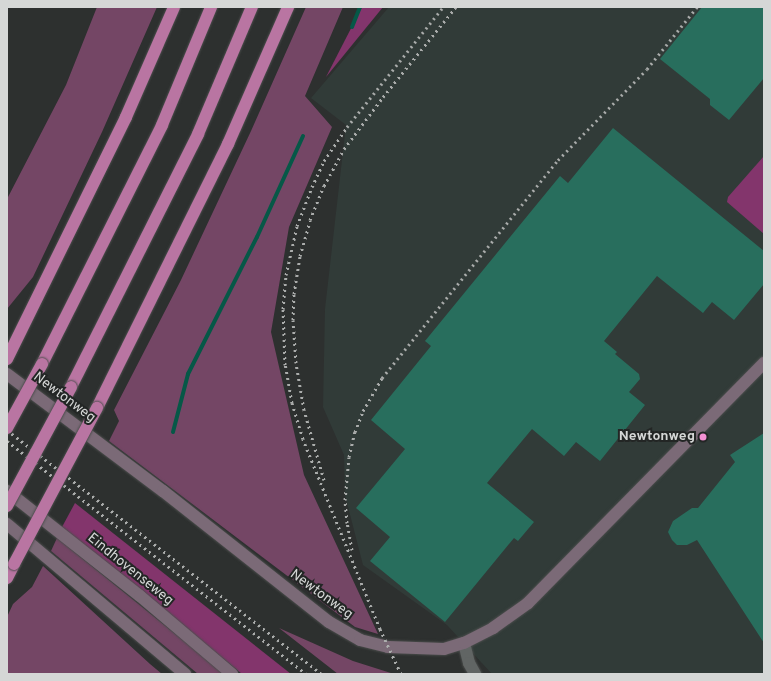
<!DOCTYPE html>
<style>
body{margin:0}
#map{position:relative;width:771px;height:681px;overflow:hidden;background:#2d302f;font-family:Overpass,sans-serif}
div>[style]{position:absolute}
.built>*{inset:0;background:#313b38}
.green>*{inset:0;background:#744665}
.forest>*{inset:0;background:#83356c}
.stream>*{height:4px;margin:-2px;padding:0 2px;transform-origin:2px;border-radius:2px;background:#065847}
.building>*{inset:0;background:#286e5d}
.roads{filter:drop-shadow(0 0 1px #4b4d4c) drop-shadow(0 0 1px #4b4d4c)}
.street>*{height:12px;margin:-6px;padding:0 6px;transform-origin:6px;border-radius:6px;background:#616564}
.secondary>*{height:12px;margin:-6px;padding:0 6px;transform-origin:6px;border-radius:6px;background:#7b6a77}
.highway>*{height:12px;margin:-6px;padding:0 6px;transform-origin:6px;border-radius:6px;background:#b975a2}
.rail>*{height:3px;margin-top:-1.5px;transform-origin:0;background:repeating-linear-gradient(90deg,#abadac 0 2px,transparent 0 6px)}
.bridges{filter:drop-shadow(0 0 1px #4b4d4c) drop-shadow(0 0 1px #4b4d4c)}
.highway-bridge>*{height:12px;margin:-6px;padding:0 6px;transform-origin:6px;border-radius:6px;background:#b975a2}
.dots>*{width:11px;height:11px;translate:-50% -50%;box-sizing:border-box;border:2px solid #232625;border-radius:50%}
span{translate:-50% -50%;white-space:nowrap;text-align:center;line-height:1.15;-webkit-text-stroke:4px #232625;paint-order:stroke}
.street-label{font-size:14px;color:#d5d7d6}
.poi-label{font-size:14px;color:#d5d7d6;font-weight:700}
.right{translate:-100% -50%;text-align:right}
.frame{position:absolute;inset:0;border:8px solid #d5d7d6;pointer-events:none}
</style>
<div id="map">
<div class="built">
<div style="clip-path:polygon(389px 7px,764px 7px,764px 674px,492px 674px,447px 625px,363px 565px,345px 495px,344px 455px,323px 407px,325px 309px,346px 125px,311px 98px)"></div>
</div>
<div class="green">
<div style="clip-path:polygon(97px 7px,157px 7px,102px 132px,33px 277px,7px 309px,7px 199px,66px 85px)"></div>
<div style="clip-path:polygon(306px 7px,343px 7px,305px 96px,332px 127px,289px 227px,271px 332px,304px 475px,378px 634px,355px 627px,109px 441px,119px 421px,114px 410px,181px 280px,251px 131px)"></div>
<div style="clip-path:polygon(57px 538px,184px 641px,223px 674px,198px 674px,51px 551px)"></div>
<div style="clip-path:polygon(43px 566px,150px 664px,162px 674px,7px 674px,7px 617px,13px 604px,32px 587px)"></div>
<div style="clip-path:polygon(279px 628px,353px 661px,394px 674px,338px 674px)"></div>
</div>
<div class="forest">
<div style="clip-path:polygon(362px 7px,383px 7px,326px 77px)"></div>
<div style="clip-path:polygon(764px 156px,764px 234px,727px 202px,728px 197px)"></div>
<div style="clip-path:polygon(75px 503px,291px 674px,242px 674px,62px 527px)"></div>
</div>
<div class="stream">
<div style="left:352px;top:27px;width:22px;rotate:-68deg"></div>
<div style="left:173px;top:432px;width:60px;rotate:-75.5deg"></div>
<div style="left:188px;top:374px;width:153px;rotate:-63.3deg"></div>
<div style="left:257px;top:237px;width:111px;rotate:-65.5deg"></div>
</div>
<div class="building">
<div style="clip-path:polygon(702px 7px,764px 7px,764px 78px,729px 120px,710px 105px,710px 99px,660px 59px)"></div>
<div style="clip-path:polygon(613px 128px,764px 251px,764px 284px,734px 320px,712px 302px,703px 313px,657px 276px,604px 341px,617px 352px,615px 354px,639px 374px,640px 379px,629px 392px,645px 405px,600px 461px,576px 442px,564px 456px,532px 429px,487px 483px,534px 522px,518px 541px,514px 538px,445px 622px,370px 561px,390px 537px,356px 508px,405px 449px,371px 420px,431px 346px,425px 341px,560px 176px,568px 183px)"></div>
<div style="clip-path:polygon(764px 433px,764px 643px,697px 540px,687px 545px,677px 545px,672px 540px,668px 532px,673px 521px,692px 508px,698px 508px,735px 462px,730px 455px)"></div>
</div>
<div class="roads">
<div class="street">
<div style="left:464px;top:643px;width:21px;rotate:76deg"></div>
<div style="left:469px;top:663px;width:13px;rotate:61deg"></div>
</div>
<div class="secondary">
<div style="left:7px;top:374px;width:195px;rotate:36.9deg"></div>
<div style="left:163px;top:491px;width:211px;rotate:38.3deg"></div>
<div style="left:329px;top:622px;width:36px;rotate:30deg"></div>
<div style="left:360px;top:640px;width:29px;rotate:14deg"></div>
<div style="left:388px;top:647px;width:56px;rotate:2deg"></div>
<div style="left:444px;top:649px;width:21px;rotate:-17deg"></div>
<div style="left:464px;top:643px;width:33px;rotate:-27deg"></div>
<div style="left:493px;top:628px;width:43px;rotate:-35.5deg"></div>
<div style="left:528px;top:603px;width:337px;rotate:-45.5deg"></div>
<div style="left:7px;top:491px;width:169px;rotate:38.3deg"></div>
<div style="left:140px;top:596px;width:121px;rotate:40.3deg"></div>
<div style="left:7px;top:524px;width:233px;rotate:40.1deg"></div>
</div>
<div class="highway">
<div style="left:7px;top:359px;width:270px;rotate:-63.8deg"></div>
<div style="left:126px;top:117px;width:120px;rotate:-66.4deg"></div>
<div style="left:42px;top:364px;width:267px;rotate:-63.3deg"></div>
<div style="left:162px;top:125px;width:128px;rotate:-67.4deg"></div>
<div style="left:71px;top:387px;width:283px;rotate:-63.3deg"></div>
<div style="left:198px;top:134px;width:138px;rotate:-67deg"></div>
<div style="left:97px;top:408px;width:295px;rotate:-63.6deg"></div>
<div style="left:228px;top:144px;width:150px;rotate:-66.3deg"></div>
<div style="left:7px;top:578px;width:16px;rotate:-63deg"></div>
</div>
</div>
<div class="rail">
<div style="left:7px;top:430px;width:398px;rotate:37.8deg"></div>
<div style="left:7px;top:441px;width:379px;rotate:37.9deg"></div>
<div style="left:324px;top:480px;width:73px;rotate:-105.9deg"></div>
<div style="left:304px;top:410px;width:48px;rotate:-99.7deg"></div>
<div style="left:296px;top:363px;width:43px;rotate:-94deg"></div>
<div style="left:293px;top:320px;width:26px;rotate:-88deg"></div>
<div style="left:294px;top:294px;width:38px;rotate:-81deg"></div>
<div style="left:300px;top:256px;width:37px;rotate:-74deg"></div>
<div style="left:310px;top:220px;width:37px;rotate:-68deg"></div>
<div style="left:324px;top:186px;width:42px;rotate:-61.6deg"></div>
<div style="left:344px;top:149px;width:65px;rotate:-53.1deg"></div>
<div style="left:383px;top:97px;width:116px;rotate:-51deg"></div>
<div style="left:352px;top:550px;width:27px;rotate:-100deg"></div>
<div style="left:347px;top:523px;width:23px;rotate:-95deg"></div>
<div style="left:345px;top:500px;width:43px;rotate:-84.7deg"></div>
<div style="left:349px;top:457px;width:26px;rotate:-77deg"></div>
<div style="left:355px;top:432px;width:22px;rotate:-69deg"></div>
<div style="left:363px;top:411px;width:38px;rotate:-60deg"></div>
<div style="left:382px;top:378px;width:280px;rotate:-51.1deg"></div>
<div style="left:558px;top:160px;width:127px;rotate:-45.6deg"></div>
<div style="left:647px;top:69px;width:80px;rotate:-51.1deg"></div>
<div style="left:401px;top:674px;width:50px;rotate:-115deg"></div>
<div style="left:380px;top:629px;width:205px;rotate:-112.1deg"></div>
<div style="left:303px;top:439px;width:38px;rotate:-107deg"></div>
<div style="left:292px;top:403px;width:39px;rotate:-100deg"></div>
<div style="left:285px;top:365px;width:56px;rotate:-92deg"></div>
<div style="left:283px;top:309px;width:34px;rotate:-85deg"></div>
<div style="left:286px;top:275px;width:50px;rotate:-77.3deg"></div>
<div style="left:297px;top:226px;width:42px;rotate:-69deg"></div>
<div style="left:312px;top:187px;width:29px;rotate:-65deg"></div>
<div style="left:324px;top:161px;width:41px;rotate:-55.9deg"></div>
<div style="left:347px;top:127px;width:154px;rotate:-51.3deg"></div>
</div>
<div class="bridges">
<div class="highway-bridge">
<div style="left:7px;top:428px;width:73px;rotate:-61.3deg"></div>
<div style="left:7px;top:506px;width:135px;rotate:-61.7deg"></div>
<div style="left:14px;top:564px;width:177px;rotate:-62deg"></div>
</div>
</div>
<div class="dots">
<div style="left:703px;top:437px;background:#f491d4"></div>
</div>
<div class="street-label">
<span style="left:64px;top:398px;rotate:37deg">Newtonweg</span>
<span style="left:130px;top:570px;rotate:39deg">Eindhovenseweg</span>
<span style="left:321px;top:595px;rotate:36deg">Newtonweg</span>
</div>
<div class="poi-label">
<span class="right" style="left:695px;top:437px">Newtonweg</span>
</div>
<div class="frame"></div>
</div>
